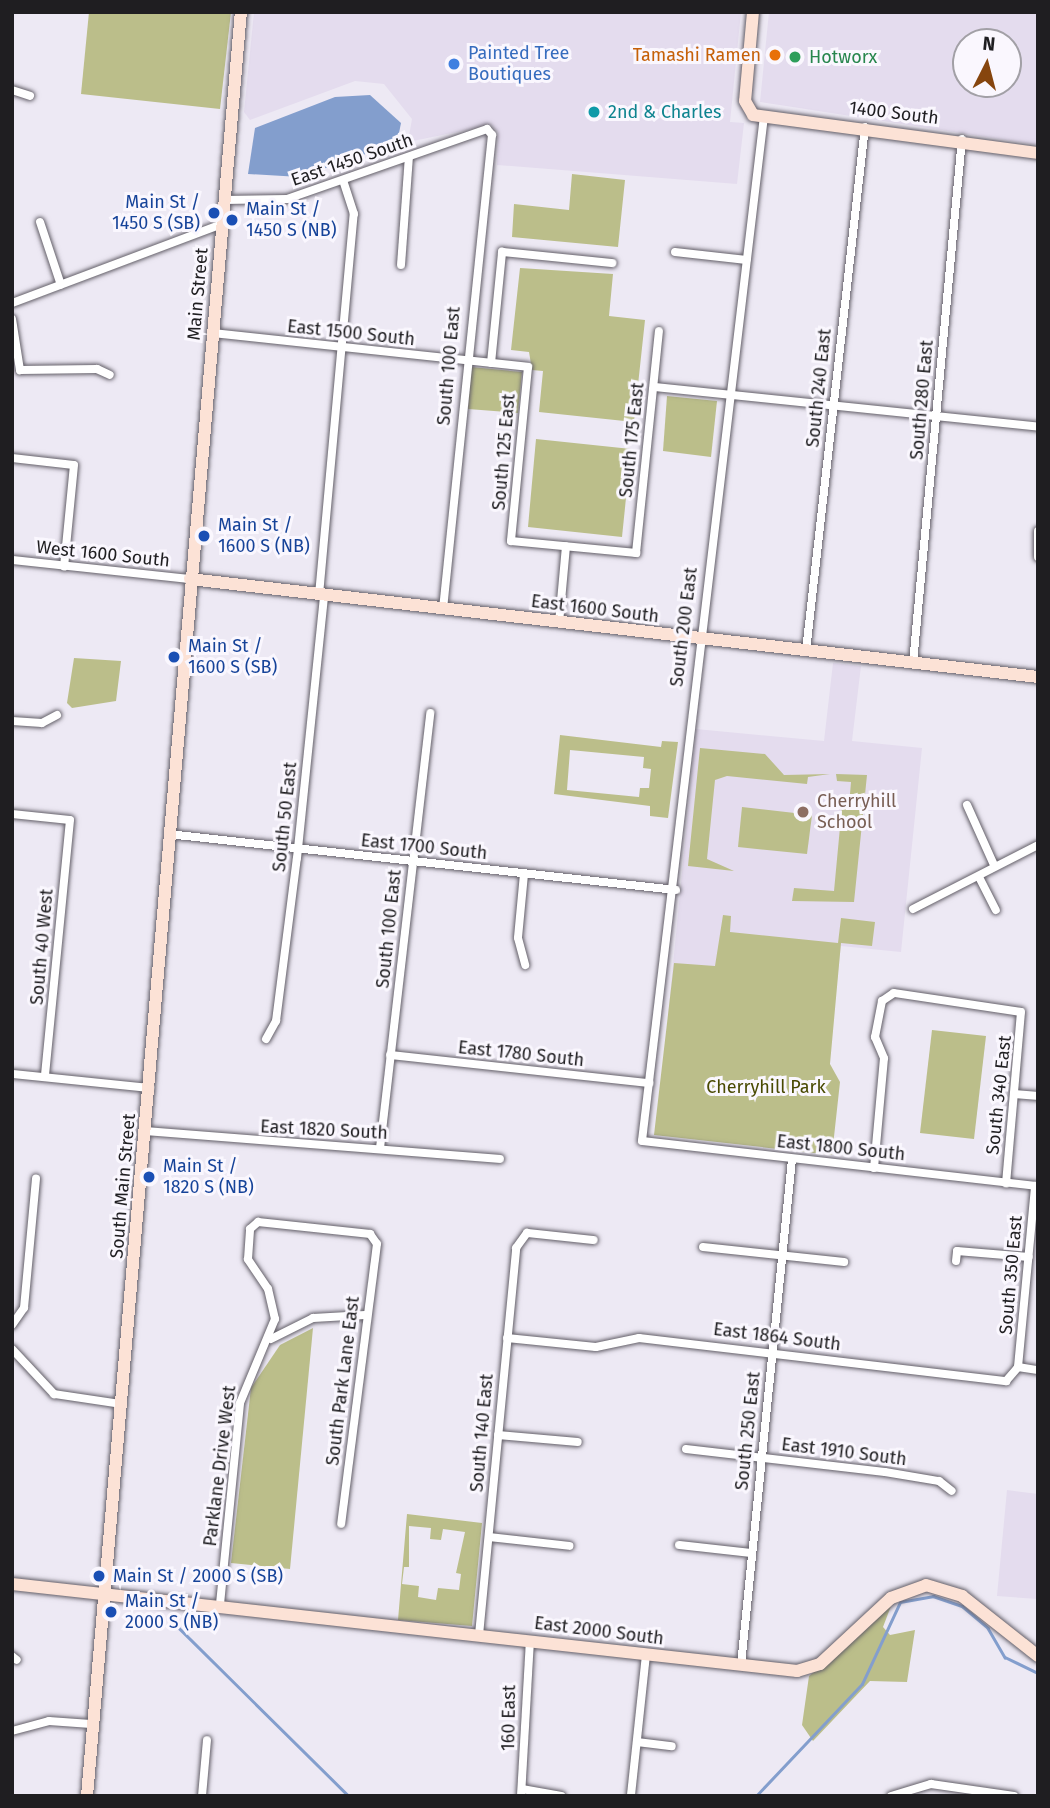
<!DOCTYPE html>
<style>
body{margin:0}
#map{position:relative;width:1050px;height:1808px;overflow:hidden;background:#ede9f4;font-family:"Fira Sans",sans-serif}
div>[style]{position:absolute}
.built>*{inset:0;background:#e4dcee}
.green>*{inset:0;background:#bbbe8a}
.water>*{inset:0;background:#839ecd}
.stream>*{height:2.5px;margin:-1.25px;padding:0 1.25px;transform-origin:1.25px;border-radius:1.25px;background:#839ecd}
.roads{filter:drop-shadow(0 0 2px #635f68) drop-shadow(0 0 2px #635f68)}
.street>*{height:8px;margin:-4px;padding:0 4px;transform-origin:4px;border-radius:4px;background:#fff}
.secondary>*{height:12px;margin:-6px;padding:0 6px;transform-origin:6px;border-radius:6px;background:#fce2d6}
.dots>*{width:19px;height:19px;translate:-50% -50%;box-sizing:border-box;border:4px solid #faf7fe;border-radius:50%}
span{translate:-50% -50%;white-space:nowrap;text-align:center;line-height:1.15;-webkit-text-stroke:6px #faf7fe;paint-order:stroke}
.shop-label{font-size:18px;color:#366cbe}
.left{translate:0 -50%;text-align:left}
.food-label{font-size:18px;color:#c56008}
.right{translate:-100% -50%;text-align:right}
.leisure-label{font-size:18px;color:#27864d}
.culture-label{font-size:18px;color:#0d838f}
.street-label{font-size:18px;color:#1f1e21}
.transit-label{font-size:18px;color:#164399}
.education-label{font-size:18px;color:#785e54}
.park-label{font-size:18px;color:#484901}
.frame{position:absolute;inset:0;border:14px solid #1f1e21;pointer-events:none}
.north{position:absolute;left:952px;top:28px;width:70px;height:70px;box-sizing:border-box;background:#faf7fe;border:2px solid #a2a0a6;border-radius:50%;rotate:6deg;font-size:19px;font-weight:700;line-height:28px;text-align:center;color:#1f1e21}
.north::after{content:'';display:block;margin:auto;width:24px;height:32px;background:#86450e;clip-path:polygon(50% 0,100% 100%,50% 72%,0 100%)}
</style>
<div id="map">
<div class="built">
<div style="clip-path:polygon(254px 12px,741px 12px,730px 122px,744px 123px,737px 184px,497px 165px,498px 132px,491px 125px,408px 142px,412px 119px,384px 84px,355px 81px,250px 120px,244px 112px)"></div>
<div style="clip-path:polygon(evenodd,769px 12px,1038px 12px,1038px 145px,760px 102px,769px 12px,966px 42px,1008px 42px,1008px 84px,966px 84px,966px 42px)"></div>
<div style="clip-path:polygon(833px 663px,861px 666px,852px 741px,922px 748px,901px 952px,841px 946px,831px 1033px,668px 1016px,696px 729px,824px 741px)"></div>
<div style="clip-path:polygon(1007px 1490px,1038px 1494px,1038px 1599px,997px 1596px)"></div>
</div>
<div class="green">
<div style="clip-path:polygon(89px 12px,231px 12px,220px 109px,81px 94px)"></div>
<div style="clip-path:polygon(572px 174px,625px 180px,618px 247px,512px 237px,514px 204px,569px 210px)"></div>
<div style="clip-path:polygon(520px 268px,613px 274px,609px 316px,645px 320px,634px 422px,539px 412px,543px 371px,532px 370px,529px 352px,511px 350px)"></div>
<div style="clip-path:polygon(471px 367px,522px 372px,518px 413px,468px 409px)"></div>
<div style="clip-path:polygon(667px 396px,717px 401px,711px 457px,663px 451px)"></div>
<div style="clip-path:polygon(536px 439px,631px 449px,622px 537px,528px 527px)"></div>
<div style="clip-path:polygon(74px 658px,121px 661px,116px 701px,72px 708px,67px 703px)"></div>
<div style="clip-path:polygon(evenodd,560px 735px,661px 747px,662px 741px,678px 742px,668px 818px,650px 816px,650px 806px,554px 794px,560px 735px,570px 750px,644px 757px,643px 768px,651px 769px,649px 788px,640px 788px,639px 797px,567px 790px,570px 750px)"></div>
<div style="clip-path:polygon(700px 748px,765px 754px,784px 775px,830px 774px,808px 777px,807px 784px,727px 776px,715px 780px,707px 859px,734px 871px,688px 866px)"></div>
<div style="clip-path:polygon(836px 774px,867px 775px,854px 902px,792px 901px,794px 888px,834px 891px,842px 806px,849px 806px,851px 782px,837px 781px)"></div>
<div style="clip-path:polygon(742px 807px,812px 815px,807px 854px,738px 847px)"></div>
<div style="clip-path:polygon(723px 915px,731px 916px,730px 932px,838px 943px,841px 918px,875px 922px,872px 946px,841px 943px,830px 1064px,840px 1082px,832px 1155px,654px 1135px,674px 963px,715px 966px)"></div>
<div style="clip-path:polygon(932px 1030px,986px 1036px,974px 1139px,920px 1133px)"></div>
<div style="clip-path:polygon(313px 1328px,290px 1569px,231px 1563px,251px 1388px,280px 1345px)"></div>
<div style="clip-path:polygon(evenodd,407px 1514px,482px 1523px,472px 1626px,398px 1620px,407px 1514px,409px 1526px,431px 1528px,430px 1539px,441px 1540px,443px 1529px,465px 1532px,456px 1573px,461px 1574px,459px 1590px,438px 1588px,436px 1600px,418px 1597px,419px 1586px,402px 1584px,404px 1567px,409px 1567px,409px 1526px)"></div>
<div style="clip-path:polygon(891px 1606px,883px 1627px,890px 1635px,915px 1630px,907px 1682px,870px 1681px,813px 1741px,802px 1725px,809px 1676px)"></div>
</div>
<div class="water">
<div style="clip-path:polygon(370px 95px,401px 123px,397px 143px,300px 177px,248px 174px,255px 128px,335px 97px)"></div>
</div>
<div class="stream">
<div style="left:174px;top:1623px;width:246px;rotate:44.7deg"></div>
<div style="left:756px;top:1796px;width:154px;rotate:-46.6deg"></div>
<div style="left:862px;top:1684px;width:90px;rotate:-65.1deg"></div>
<div style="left:900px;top:1602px;width:34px;rotate:-10deg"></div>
<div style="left:933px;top:1596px;width:31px;rotate:19deg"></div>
<div style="left:962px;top:1606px;width:34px;rotate:40deg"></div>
<div style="left:988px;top:1628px;width:34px;rotate:60deg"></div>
<div style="left:1005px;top:1657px;width:37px;rotate:26deg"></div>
</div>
<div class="roads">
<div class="street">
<div style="left:12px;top:90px;width:19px;rotate:18deg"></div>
<div style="left:764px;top:116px;width:1032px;rotate:96.79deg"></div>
<div style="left:642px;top:1141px;width:399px;rotate:6.5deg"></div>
<div style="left:224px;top:200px;width:63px;rotate:-0.9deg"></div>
<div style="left:287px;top:199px;width:212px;rotate:-19.3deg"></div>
<div style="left:487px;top:129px;width:8px;rotate:50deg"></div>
<div style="left:492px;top:135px;width:477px;rotate:95.9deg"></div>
<div style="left:40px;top:222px;width:66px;rotate:71.6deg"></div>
<div style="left:675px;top:252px;width:72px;rotate:6.3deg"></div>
<div style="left:401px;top:265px;width:108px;rotate:-85.8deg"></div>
<div style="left:12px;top:303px;width:224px;rotate:-20.6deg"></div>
<div style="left:12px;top:319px;width:52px;rotate:81.1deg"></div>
<div style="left:20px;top:370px;width:77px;rotate:-0.7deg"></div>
<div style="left:97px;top:369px;width:14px;rotate:25deg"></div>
<div style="left:212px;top:333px;width:318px;rotate:6.1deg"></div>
<div style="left:528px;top:367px;width:175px;rotate:95.6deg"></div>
<div style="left:511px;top:541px;width:126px;rotate:5.5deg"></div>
<div style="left:636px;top:553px;width:223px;rotate:-84.1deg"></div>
<div style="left:491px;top:363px;width:112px;rotate:-84.3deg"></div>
<div style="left:502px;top:252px;width:111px;rotate:5.7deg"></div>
<div style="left:654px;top:387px;width:386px;rotate:5.9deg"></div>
<div style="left:12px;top:458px;width:62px;rotate:6.4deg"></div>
<div style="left:74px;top:465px;width:102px;rotate:95.6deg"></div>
<div style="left:1038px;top:531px;width:26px;rotate:90deg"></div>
<div style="left:12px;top:560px;width:179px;rotate:6.1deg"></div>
<div style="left:319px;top:595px;width:383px;rotate:-84.8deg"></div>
<div style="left:354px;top:214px;width:35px;rotate:-108deg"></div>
<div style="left:559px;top:623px;width:77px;rotate:-84.8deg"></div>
<div style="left:806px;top:651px;width:527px;rotate:-83.58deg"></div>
<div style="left:913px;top:663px;width:526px;rotate:-84.66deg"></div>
<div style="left:12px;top:721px;width:30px;rotate:4deg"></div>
<div style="left:42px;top:723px;width:17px;rotate:-28deg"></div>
<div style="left:967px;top:805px;width:66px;rotate:65.8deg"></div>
<div style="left:12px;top:814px;width:58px;rotate:5.9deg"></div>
<div style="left:70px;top:820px;width:258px;rotate:95.6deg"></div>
<div style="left:168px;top:834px;width:511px;rotate:6.29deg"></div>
<div style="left:524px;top:874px;width:64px;rotate:95.4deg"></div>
<div style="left:518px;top:938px;width:28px;rotate:75deg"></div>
<div style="left:979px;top:877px;width:37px;rotate:63deg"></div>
<div style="left:913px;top:909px;width:140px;rotate:-27.1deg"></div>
<div style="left:266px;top:1039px;width:21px;rotate:-61deg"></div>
<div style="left:276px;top:1021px;width:164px;rotate:-82.7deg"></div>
<div style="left:297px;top:858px;width:263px;rotate:-84.1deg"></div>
<div style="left:390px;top:1055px;width:261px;rotate:6.2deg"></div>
<div style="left:12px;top:1074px;width:139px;rotate:5.8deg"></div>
<div style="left:1015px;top:1094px;width:23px;rotate:5deg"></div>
<div style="left:146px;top:1131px;width:355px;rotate:4.5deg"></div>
<div style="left:380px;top:1148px;width:438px;rotate:-83.4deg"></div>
<div style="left:874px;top:1168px;width:110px;rotate:-84.8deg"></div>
<div style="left:884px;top:1058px;width:23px;rotate:-113deg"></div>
<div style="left:875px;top:1037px;width:37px;rotate:-79deg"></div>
<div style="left:882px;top:1001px;width:14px;rotate:-34deg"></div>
<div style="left:894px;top:993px;width:128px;rotate:8.5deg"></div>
<div style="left:1021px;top:1012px;width:172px;rotate:95deg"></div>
<div style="left:703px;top:1247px;width:142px;rotate:6.1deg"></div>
<div style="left:956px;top:1261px;width:10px;rotate:-84deg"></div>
<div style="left:957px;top:1251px;width:72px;rotate:4.8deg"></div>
<div style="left:12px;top:1325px;width:21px;rotate:-55deg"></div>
<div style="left:24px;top:1308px;width:130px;rotate:-84.7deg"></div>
<div style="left:507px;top:1338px;width:89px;rotate:5.8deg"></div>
<div style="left:596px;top:1347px;width:44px;rotate:-11.8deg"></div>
<div style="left:639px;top:1338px;width:370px;rotate:6.7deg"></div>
<div style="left:1006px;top:1381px;width:18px;rotate:-49deg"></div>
<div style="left:1018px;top:1367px;width:182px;rotate:-84.6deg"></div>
<div style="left:271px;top:1339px;width:47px;rotate:-26.6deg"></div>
<div style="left:313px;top:1318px;width:52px;rotate:-3.3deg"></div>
<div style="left:12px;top:1349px;width:62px;rotate:47deg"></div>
<div style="left:54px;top:1394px;width:68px;rotate:8.5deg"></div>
<div style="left:1018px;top:1367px;width:20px;rotate:9deg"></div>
<div style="left:498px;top:1435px;width:80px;rotate:5deg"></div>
<div style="left:686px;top:1449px;width:200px;rotate:6.6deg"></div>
<div style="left:885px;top:1472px;width:55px;rotate:9.5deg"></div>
<div style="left:939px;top:1481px;width:16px;rotate:38deg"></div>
<div style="left:489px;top:1537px;width:81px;rotate:6.3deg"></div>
<div style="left:679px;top:1545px;width:73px;rotate:6.3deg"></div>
<div style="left:220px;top:1604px;width:202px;rotate:-84.3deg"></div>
<div style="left:240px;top:1403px;width:91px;rotate:-67.4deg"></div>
<div style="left:275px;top:1319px;width:31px;rotate:-103deg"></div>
<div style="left:268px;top:1289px;width:36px;rotate:-124deg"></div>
<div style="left:248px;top:1259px;width:30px;rotate:-86deg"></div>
<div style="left:250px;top:1229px;width:11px;rotate:-41deg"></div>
<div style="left:258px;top:1222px;width:113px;rotate:6.1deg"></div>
<div style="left:370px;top:1234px;width:12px;rotate:55deg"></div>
<div style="left:377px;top:1244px;width:282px;rotate:97.3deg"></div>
<div style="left:479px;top:1635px;width:389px;rotate:-84.5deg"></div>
<div style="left:516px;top:1248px;width:19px;rotate:-54deg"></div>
<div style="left:527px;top:1233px;width:67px;rotate:6deg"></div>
<div style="left:12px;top:1656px;width:6px;rotate:39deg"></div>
<div style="left:741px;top:1665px;width:509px;rotate:-84.24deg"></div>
<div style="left:12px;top:1731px;width:38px;rotate:-15deg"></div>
<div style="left:49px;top:1721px;width:42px;rotate:4.1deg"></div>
<div style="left:637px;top:1742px;width:35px;rotate:7deg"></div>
<div style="left:522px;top:1789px;width:40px;rotate:10deg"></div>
<div style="left:631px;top:1795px;width:142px;rotate:-83.9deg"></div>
<div style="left:202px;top:1796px;width:56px;rotate:-84.9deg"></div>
<div style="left:521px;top:1796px;width:155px;rotate:-86.7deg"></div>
<div style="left:891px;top:1796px;width:42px;rotate:-16.7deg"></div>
<div style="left:931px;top:1784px;width:84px;rotate:8.2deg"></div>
</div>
<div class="secondary">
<div style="left:753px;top:12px;width:89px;rotate:95.1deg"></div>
<div style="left:745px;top:101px;width:16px;rotate:60deg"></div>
<div style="left:753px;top:115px;width:288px;rotate:7.6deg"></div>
<div style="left:190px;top:579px;width:854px;rotate:6.59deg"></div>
<div style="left:12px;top:1584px;width:790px;rotate:6.32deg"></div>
<div style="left:797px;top:1671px;width:24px;rotate:-17deg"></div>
<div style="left:820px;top:1664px;width:97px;rotate:-42.9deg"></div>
<div style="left:891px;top:1598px;width:37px;rotate:-20deg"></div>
<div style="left:926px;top:1585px;width:38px;rotate:17deg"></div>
<div style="left:962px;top:1596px;width:97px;rotate:38.3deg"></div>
<div style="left:87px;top:1796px;width:1791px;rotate:-85.07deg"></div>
</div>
</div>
<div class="dots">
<div style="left:775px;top:55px;background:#e8710a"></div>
<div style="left:795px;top:57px;background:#2e9e5b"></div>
<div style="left:454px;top:64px;background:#3f7fe0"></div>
<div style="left:594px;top:112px;background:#0f9aa8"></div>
<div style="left:214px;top:213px;background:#1a4fb4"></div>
<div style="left:232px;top:220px;background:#1a4fb4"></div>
<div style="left:204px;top:536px;background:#1a4fb4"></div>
<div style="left:174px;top:657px;background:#1a4fb4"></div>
<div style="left:803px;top:812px;background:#8d6e63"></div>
<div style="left:149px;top:1177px;background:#1a4fb4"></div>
<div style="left:99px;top:1576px;background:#1a4fb4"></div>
<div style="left:111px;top:1612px;background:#1a4fb4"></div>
</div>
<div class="shop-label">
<span class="left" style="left:468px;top:64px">Painted Tree<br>Boutiques</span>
</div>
<div class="food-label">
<span class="right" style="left:761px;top:55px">Tamashi Ramen</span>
</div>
<div class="leisure-label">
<span class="left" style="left:809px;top:57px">Hotworx</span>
</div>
<div class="culture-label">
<span class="left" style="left:608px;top:112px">2nd &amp; Charles</span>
</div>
<div class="street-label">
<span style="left:894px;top:113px;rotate:7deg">1400 South</span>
<span style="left:352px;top:160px;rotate:-19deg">East 1450 South</span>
<span style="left:198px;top:294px;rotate:-85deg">Main Street</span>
<span style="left:351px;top:333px;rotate:6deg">East 1500 South</span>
<span style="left:449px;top:366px;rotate:-85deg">South 100 East</span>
<span style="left:819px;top:388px;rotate:-84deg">South 240 East</span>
<span style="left:922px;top:400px;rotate:-85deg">South 280 East</span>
<span style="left:632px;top:440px;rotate:-84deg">South 175 East</span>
<span style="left:504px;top:452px;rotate:-85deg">South 125 East</span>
<span style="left:103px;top:554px;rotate:6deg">West 1600 South</span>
<span style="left:595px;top:609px;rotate:7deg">East 1600 South</span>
<span style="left:684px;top:627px;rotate:-83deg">South 200 East</span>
<span style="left:285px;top:817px;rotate:-84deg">South 50 East</span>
<span style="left:424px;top:847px;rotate:6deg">East 1700 South</span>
<span style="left:389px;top:929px;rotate:-84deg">South 100 East</span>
<span style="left:42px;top:947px;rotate:-85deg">South 40 West</span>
<span style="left:521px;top:1054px;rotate:6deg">East 1780 South</span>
<span style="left:999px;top:1095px;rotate:-84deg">South 340 East</span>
<span style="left:324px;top:1130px;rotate:3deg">East 1820 South</span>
<span style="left:841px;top:1148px;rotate:6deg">East 1800 South</span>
<span style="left:123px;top:1186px;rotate:-85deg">South Main Street</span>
<span style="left:1011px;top:1275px;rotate:-85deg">South 350 East</span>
<span style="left:777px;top:1337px;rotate:7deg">East 1864 South</span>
<span style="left:343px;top:1381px;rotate:-83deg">South Park Lane East</span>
<span style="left:748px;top:1431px;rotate:-84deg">South 250 East</span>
<span style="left:482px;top:1433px;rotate:-85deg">South 140 East</span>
<span style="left:844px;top:1452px;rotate:7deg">East 1910 South</span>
<span style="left:220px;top:1466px;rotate:-83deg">Parklane Drive West</span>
<span style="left:599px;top:1631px;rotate:7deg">East 2000 South</span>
<span style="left:509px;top:1718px;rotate:-89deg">160 East</span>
</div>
<div class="transit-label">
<span class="right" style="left:200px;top:213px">Main St /<br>1450 S (SB)</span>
<span class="left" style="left:246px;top:220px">Main St /<br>1450 S (NB)</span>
<span class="left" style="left:218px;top:536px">Main St /<br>1600 S (NB)</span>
<span class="left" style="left:188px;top:657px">Main St /<br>1600 S (SB)</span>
<span class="left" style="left:163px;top:1177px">Main St /<br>1820 S (NB)</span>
<span class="left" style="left:113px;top:1576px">Main St / 2000 S (SB)</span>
<span class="left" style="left:125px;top:1612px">Main St /<br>2000 S (NB)</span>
</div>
<div class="education-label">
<span class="left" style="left:817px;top:812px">Cherryhill<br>School</span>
</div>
<div class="park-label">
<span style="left:766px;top:1087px">Cherryhill Park</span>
</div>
<div class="frame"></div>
<div class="north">N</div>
</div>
